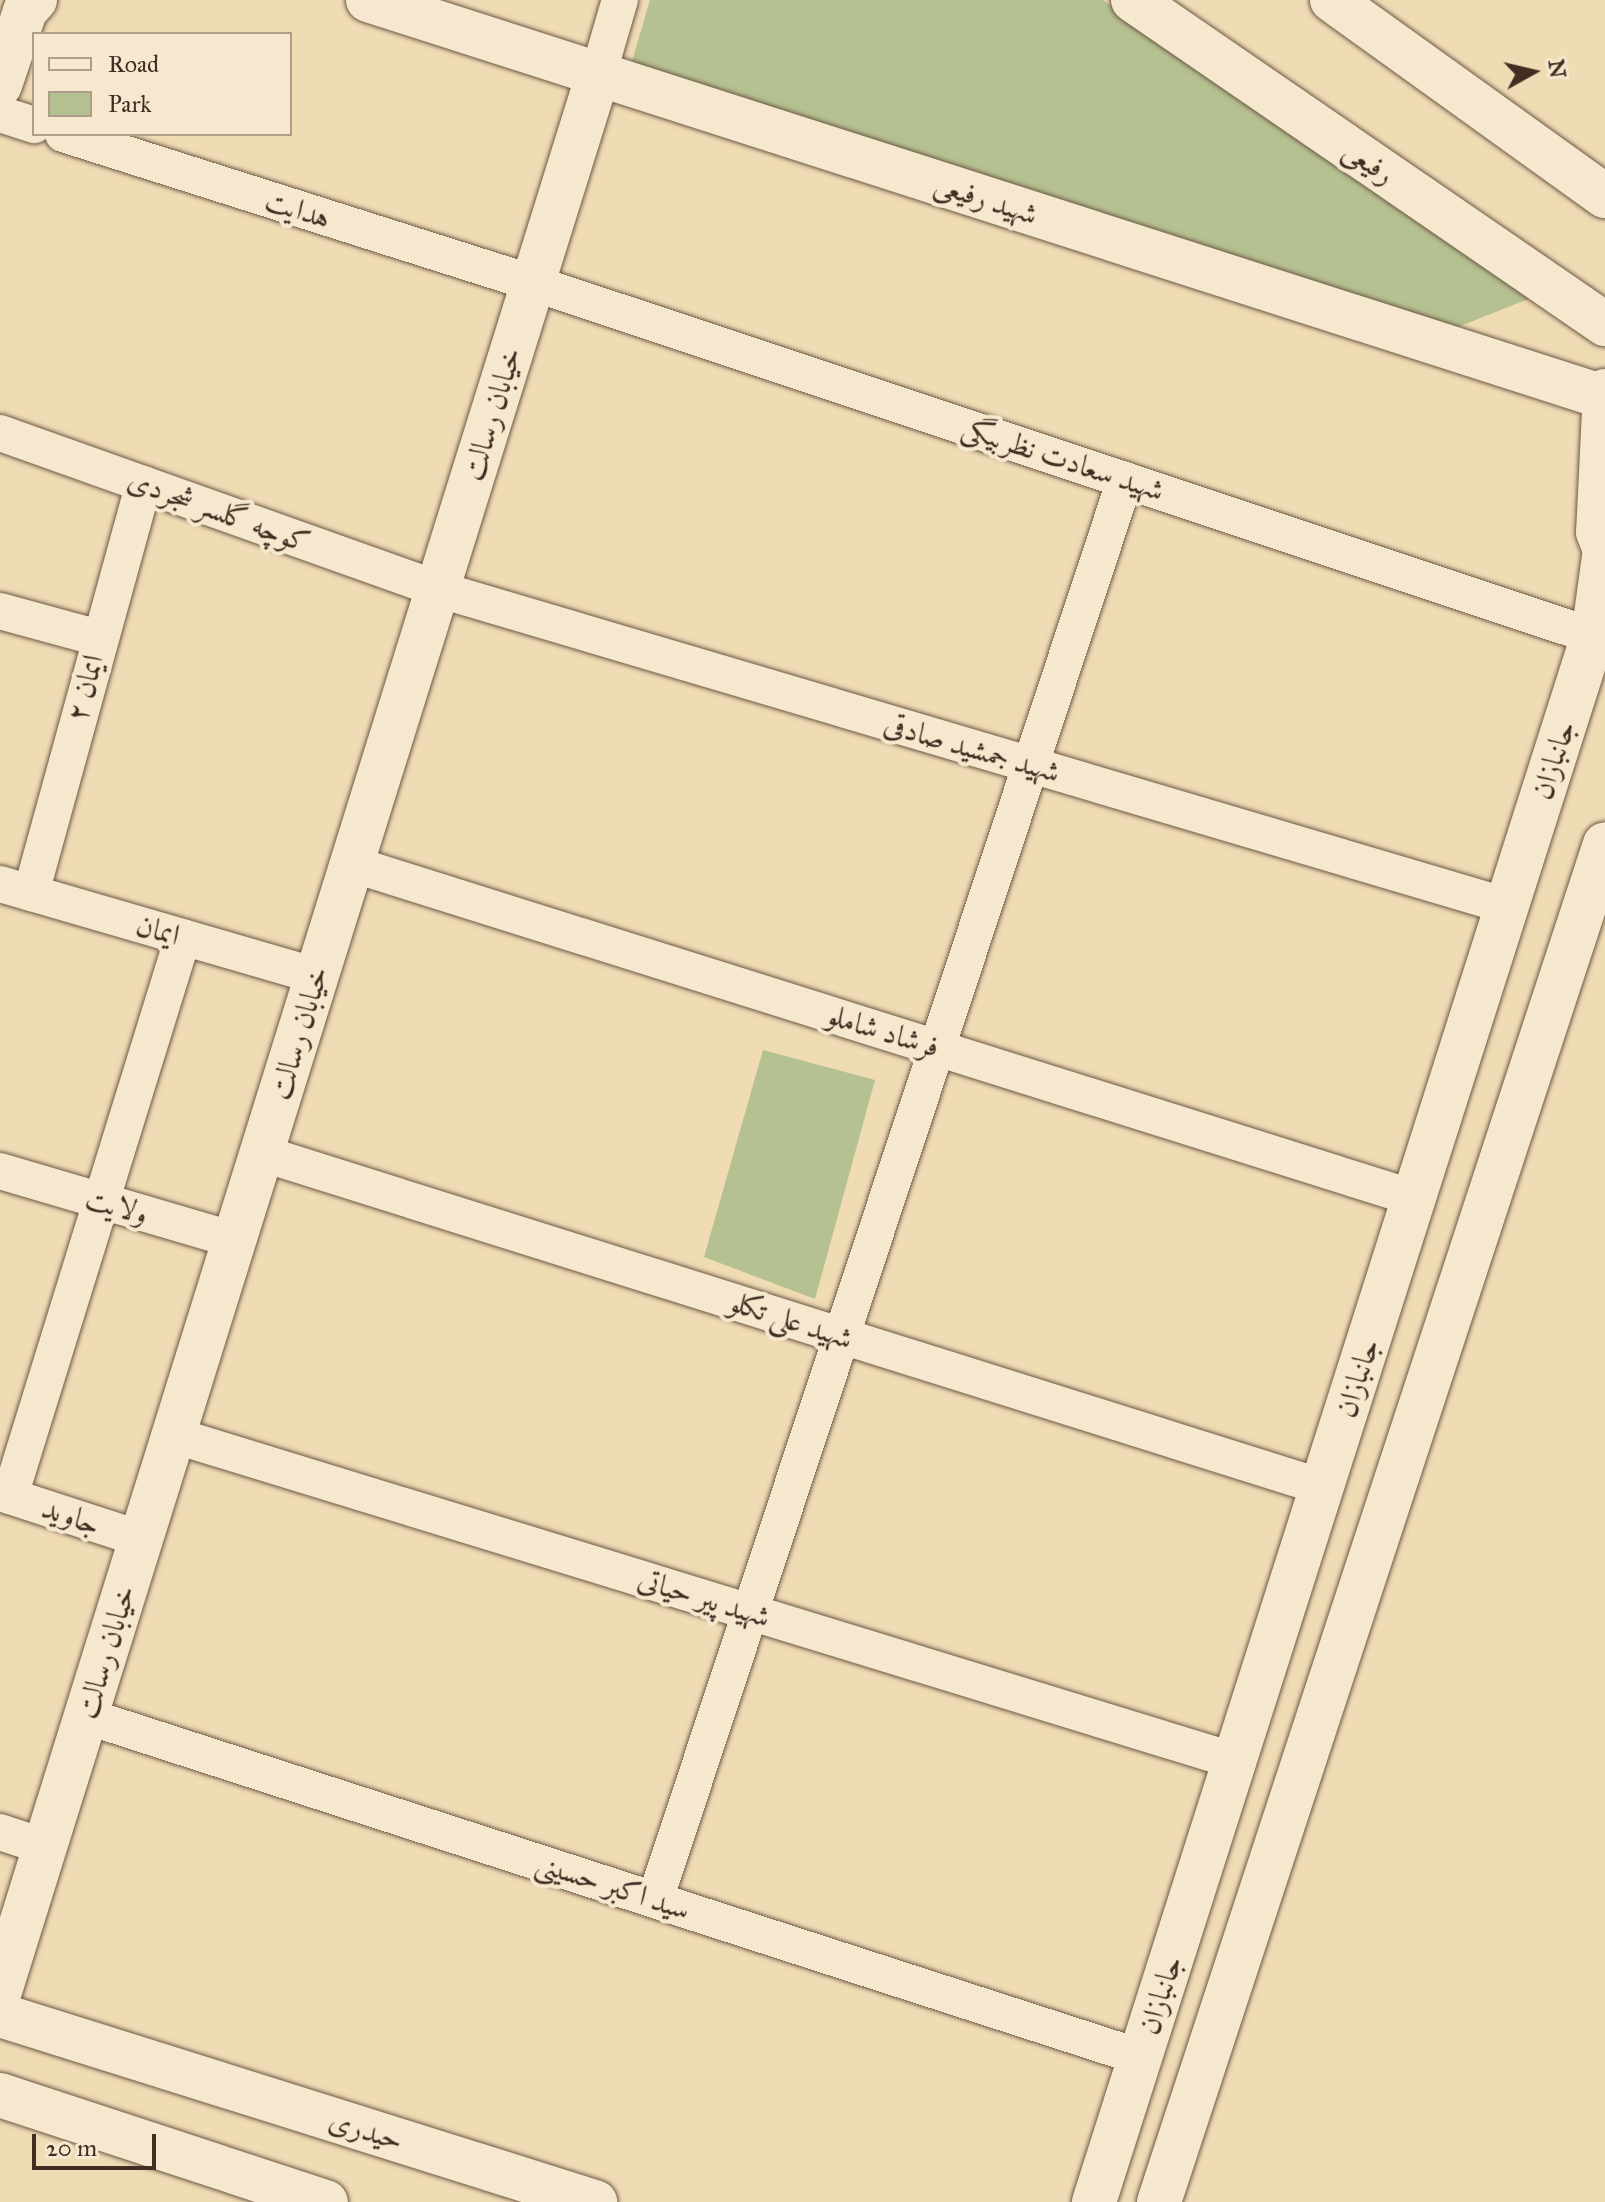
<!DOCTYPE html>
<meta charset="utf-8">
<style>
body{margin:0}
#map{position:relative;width:1605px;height:2202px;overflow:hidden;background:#efdbb4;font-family:"IM FELL Great Primer",Amiri,serif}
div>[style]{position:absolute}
.green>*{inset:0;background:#b5c190}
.roads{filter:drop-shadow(0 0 2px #6d5847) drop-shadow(0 0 2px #6d5847)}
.street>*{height:36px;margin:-18px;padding:0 18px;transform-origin:18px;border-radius:18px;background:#f5e8ce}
.secondary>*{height:44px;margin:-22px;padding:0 22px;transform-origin:22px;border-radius:22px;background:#f5e8ce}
span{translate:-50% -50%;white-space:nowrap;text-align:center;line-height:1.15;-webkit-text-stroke:8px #f5e8ce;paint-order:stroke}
.street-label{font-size:30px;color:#422d23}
.legend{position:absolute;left:32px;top:32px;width:260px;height:104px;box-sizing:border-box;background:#f5e8ce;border:2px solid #ad9d8a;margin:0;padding:10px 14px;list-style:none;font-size:24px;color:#422d23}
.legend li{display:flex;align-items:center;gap:16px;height:40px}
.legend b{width:40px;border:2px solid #ad9d8a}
.north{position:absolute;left:1493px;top:32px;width:80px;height:80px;-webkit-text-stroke:6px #f5e8ce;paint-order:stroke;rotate:82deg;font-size:22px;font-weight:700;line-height:32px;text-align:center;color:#422d23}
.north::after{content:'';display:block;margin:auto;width:28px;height:36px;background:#422d23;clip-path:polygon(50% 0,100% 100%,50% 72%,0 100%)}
.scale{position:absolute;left:32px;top:2134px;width:124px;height:36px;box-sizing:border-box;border:4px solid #422d23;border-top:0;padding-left:10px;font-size:24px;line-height:28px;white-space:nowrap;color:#422d23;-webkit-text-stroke:6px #f5e8ce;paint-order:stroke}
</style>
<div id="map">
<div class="green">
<div style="clip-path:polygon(650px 0,1103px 0,1541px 294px,1450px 330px,630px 68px)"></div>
<div style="clip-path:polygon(763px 1050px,875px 1080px,815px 1299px,704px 1257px)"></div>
</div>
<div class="roads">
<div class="street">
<div style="left:598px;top:75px;width:78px;rotate:-73.7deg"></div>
<div style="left:0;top:114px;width:36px;rotate:18deg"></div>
<div style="left:63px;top:134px;width:493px;rotate:17.6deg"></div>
<div style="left:533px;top:283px;width:1117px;rotate:18.42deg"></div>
<div style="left:0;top:433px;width:464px;rotate:19.6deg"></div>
<div style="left:437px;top:589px;width:1116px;rotate:16.5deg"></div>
<div style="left:0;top:611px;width:103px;rotate:15.3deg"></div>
<div style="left:352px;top:864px;width:1113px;rotate:17.46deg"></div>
<div style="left:0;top:884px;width:329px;rotate:16.2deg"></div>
<div style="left:31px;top:893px;width:424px;rotate:-74.6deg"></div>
<div style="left:261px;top:1153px;width:1112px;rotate:17.47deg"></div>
<div style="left:0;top:1171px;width:244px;rotate:16.4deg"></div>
<div style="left:173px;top:1435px;width:1111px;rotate:17.06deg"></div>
<div style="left:0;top:1493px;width:148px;rotate:18.1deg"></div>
<div style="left:10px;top:1496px;width:585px;rotate:-72.8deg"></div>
<div style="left:86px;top:1716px;width:1108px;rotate:17.93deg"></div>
<div style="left:0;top:1832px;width:47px;rotate:18.4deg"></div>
<div style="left:655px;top:1900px;width:1496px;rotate:-71.69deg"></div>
</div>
<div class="secondary">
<div style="left:368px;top:0;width:1298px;rotate:17.81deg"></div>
<div style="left:1133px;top:0;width:573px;rotate:34.47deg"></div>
<div style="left:1332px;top:0;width:336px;rotate:35.7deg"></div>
<div style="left:0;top:85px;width:78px;rotate:-71.3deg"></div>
<div style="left:25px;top:11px;width:15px;rotate:-48deg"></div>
<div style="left:1605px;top:391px;width:141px;rotate:92.8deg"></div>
<div style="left:1598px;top:532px;width:19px;rotate:69deg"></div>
<div style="left:0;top:1991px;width:2007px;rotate:-72.67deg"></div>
<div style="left:0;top:2015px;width:624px;rotate:17.45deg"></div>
<div style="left:0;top:2095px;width:343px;rotate:18.2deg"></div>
<div style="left:1094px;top:2202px;width:1644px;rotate:-72.33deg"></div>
<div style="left:1593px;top:636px;width:87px;rotate:-82.1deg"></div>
<div style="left:1159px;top:2202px;width:1429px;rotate:-71.82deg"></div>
</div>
</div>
<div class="street-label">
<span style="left:1369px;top:162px;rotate:34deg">رفیعی</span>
<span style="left:986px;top:199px;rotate:18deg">شهید رفیعی</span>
<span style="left:298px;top:209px;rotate:18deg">هدایت</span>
<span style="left:492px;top:414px;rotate:-73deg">خیابان رسالت</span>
<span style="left:1063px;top:459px;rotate:18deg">شهید سعادت نظربیگی</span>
<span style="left:219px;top:511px;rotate:20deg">کوچه گلسر شجردی</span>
<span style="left:85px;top:688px;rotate:-75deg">ایمان ۲</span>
<span style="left:972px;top:748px;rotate:16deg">شهید جمشید صادقی</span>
<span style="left:1553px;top:760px;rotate:-72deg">جانبازان</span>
<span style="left:158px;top:930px;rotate:16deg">ایمان</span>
<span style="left:883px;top:1031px;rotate:17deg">فرشاد شاملو</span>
<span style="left:299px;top:1033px;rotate:-73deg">خیابان رسالت</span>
<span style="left:117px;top:1206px;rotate:16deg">ولایت</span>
<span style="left:791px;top:1320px;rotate:18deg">شهید علی تکلو</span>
<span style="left:1357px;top:1378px;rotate:-72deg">جانبازان</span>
<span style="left:71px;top:1516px;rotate:18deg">جاوید</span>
<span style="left:704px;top:1598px;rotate:17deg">شهید پیر حیاتی</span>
<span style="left:106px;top:1652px;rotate:-73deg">خیابان رسالت</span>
<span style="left:613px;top:1886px;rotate:18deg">سید اکبر حسینی</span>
<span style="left:1160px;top:1995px;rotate:-72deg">جانبازان</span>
<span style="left:366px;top:2130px;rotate:17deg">حیدری</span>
</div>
<ul class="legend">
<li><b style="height:10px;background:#f5e8ce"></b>Road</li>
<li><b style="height:22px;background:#b5c190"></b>Park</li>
</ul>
<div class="north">N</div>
<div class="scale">20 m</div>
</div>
